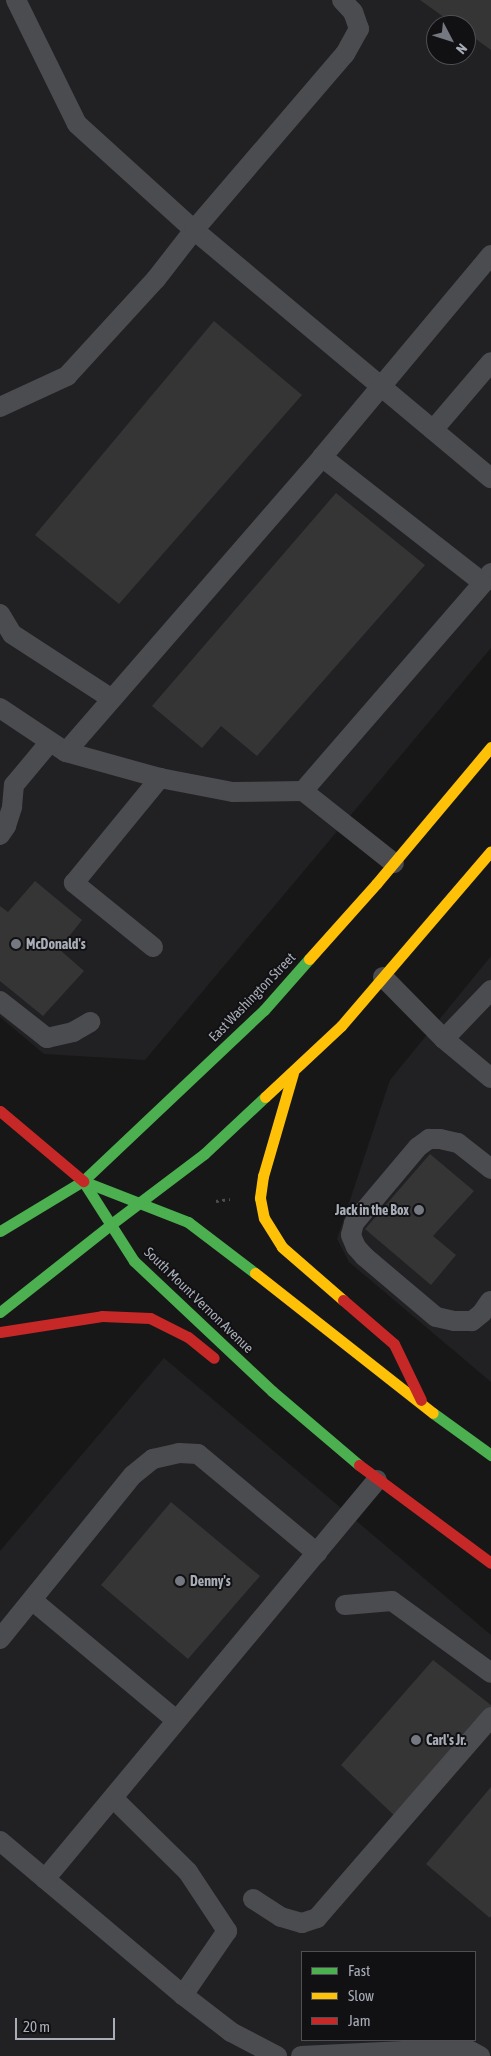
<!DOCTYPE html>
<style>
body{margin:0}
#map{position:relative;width:491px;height:2056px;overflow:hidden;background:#171717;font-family:"Asap Condensed",sans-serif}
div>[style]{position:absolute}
.built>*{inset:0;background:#212123}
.building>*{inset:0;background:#353536}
.path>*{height:3px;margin-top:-1.5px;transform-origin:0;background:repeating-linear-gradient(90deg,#4d4e52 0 2.5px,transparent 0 6.5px)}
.lane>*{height:20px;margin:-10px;padding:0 10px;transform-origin:10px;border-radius:10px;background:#4b4c50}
.fast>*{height:11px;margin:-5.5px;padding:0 5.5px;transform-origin:5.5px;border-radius:5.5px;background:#4caf50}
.slow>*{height:11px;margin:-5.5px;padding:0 5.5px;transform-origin:5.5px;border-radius:5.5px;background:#ffc107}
.jam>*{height:11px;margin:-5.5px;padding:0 5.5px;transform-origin:5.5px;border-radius:5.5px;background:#c62828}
.dots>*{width:14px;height:14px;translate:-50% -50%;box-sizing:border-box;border:2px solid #111113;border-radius:50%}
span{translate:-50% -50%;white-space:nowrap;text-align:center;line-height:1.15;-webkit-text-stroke:4px #111113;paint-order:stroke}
.poi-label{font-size:14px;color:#a8adb8;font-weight:700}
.left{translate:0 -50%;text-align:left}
.right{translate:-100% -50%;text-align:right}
.street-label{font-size:14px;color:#a8adb8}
.legend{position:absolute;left:301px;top:1951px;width:175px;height:90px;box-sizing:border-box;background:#111113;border:1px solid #4d4f55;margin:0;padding:6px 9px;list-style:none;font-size:15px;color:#a8adb8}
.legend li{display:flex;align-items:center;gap:10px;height:25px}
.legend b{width:25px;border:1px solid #4d4f55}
.north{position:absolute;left:426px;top:15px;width:50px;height:50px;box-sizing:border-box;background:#111113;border:1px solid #4d4f55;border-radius:50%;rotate:130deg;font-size:14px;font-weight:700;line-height:20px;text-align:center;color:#a8adb8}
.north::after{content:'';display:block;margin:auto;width:18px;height:22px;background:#757880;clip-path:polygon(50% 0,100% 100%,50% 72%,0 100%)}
.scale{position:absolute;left:15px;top:2018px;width:100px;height:22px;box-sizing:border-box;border:2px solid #a8adb8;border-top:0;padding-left:6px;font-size:15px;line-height:18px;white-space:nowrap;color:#a8adb8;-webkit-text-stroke:4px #111113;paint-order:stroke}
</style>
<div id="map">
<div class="built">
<div style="clip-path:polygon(evenodd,0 0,491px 0,491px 648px,145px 1060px,44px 1054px,0 1017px,0 0,436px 25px,466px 25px,466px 55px,436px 55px,436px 25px)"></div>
<div style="clip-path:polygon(491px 956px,491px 1382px,349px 1262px,337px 1239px,390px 1080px)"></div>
<div style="clip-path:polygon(evenodd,164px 1358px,491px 1635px,491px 2056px,0 2056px,0 1551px,164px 1358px,302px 1952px,475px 1952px,475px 2040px,302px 2040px,302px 1952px)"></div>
</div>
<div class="building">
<div style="clip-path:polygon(420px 0,491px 0,491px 50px,466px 32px,466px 25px,455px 25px)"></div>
<div style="clip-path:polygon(214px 321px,302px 395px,119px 604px,35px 535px)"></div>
<div style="clip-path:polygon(336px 493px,425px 565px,257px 756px,221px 726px,202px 748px,152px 706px)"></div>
<div style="clip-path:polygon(35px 881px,82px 920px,59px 949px,84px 971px,43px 1016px,0 981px,0 906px,8px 912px)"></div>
<div style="clip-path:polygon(430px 1154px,474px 1191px,433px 1236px,456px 1255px,431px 1285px,365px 1229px)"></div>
<div style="clip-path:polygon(171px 1502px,260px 1576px,188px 1659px,101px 1585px)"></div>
<div style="clip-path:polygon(433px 1660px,491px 1705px,491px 1714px,399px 1820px,341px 1765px)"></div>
<div style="clip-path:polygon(491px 1787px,491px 1916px,490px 1918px,426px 1864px)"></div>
</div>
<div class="path">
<div style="left:216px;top:1201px;width:14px;rotate:-8deg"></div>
</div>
<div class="lane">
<div style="left:16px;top:0;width:138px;rotate:63.8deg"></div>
<div style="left:77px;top:124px;width:158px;rotate:42.2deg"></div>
<div style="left:194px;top:230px;width:387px;rotate:39.9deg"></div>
<div style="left:491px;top:255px;width:263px;rotate:129.9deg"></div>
<div style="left:322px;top:457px;width:204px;rotate:38deg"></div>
<div style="left:483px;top:583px;width:13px;rotate:-51deg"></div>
<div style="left:0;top:407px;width:74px;rotate:-24.8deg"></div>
<div style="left:67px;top:376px;width:132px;rotate:-47.5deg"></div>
<div style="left:156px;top:279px;width:62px;rotate:-52.2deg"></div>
<div style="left:194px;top:230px;width:232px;rotate:-49.4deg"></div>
<div style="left:345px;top:54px;width:29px;rotate:-61deg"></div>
<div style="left:359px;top:29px;width:18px;rotate:-109deg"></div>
<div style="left:353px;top:12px;width:16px;rotate:-133deg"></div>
<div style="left:433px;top:430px;width:89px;rotate:-49.5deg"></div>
<div style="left:0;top:614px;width:23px;rotate:59deg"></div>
<div style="left:12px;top:634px;width:119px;rotate:33deg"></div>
<div style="left:0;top:708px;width:79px;rotate:33.7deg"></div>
<div style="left:66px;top:752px;width:98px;rotate:15.5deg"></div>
<div style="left:66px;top:752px;width:391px;rotate:-49deg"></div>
<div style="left:303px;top:791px;width:275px;rotate:-49.1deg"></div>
<div style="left:0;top:835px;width:11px;rotate:-56deg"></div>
<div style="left:6px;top:826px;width:20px;rotate:-72deg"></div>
<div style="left:12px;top:807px;width:22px;rotate:-85deg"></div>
<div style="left:14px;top:785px;width:56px;rotate:-50.1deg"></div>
<div style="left:153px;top:947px;width:102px;rotate:-141deg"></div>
<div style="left:74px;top:883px;width:136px;rotate:-50.7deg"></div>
<div style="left:160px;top:778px;width:74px;rotate:10.9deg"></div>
<div style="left:233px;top:792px;width:70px;rotate:-0.8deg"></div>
<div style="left:303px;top:791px;width:116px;rotate:38.4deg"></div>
<div style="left:383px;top:977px;width:87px;rotate:45.5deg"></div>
<div style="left:444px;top:1039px;width:61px;rotate:39.7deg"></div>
<div style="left:0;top:1001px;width:60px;rotate:38.2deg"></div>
<div style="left:47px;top:1038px;width:27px;rotate:-13deg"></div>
<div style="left:73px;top:1032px;width:20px;rotate:-30deg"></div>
<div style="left:444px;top:1039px;width:68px;rotate:-46.2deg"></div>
<div style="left:490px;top:1301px;width:14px;rotate:124deg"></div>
<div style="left:482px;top:1313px;width:13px;rotate:141deg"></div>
<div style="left:472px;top:1321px;width:18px;rotate:180deg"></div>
<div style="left:454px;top:1321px;width:18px;rotate:-167deg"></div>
<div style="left:436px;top:1317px;width:93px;rotate:-139.8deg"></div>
<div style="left:365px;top:1257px;width:13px;rotate:-132deg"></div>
<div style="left:356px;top:1247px;width:13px;rotate:-113deg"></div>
<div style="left:351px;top:1235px;width:12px;rotate:-76deg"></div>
<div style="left:354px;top:1223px;width:99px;rotate:-49.9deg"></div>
<div style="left:418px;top:1147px;width:14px;rotate:-36deg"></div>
<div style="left:429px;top:1139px;width:11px"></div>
<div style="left:440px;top:1139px;width:18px;rotate:13deg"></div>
<div style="left:458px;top:1143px;width:42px;rotate:38.2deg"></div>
<div style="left:32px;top:1600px;width:187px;rotate:39.8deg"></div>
<div style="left:345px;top:1605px;width:47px;rotate:-4.9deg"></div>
<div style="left:392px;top:1601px;width:122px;rotate:36deg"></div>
<div style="left:0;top:1639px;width:211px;rotate:-51deg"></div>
<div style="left:133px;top:1475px;width:26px;rotate:-39deg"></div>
<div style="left:153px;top:1459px;width:27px;rotate:-13deg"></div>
<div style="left:179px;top:1453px;width:19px;rotate:3deg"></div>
<div style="left:198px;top:1454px;width:155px;rotate:39.8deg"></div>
<div style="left:113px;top:1798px;width:105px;rotate:44.6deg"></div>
<div style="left:188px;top:1872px;width:71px;rotate:56.5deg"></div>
<div style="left:227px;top:1931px;width:78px;rotate:124.5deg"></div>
<div style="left:0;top:1841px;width:239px;rotate:40.1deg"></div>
<div style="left:183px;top:1995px;width:61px;rotate:37.6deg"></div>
<div style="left:231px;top:2032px;width:52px;rotate:27.6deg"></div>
<div style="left:45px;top:1879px;width:519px;rotate:-50.24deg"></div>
<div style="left:253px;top:1899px;width:33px;rotate:33deg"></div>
<div style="left:281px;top:1917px;width:22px;rotate:16deg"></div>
<div style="left:302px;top:1923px;width:16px;rotate:-18deg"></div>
<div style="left:317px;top:1918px;width:266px;rotate:-49.1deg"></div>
<div style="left:301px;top:2056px;width:164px;rotate:-2.8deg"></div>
<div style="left:465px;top:2048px;width:17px;rotate:28deg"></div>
</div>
<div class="fast">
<div style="left:83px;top:1181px;width:249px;rotate:-43.4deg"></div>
<div style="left:264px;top:1010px;width:68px;rotate:-48.6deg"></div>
<div style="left:83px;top:1181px;width:95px;rotate:57.5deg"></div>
<div style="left:134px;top:1261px;width:190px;rotate:43.3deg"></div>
<div style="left:272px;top:1391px;width:114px;rotate:40.4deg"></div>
<div style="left:83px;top:1181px;width:113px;rotate:21.3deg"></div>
<div style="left:188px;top:1222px;width:84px;rotate:37.3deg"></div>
<div style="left:110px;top:1225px;width:118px;rotate:-37.1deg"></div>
<div style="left:204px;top:1154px;width:83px;rotate:-43.1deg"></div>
<div style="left:0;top:1231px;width:97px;rotate:-31.1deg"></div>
<div style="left:0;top:1312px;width:140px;rotate:-38.3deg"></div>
<div style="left:433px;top:1413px;width:72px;rotate:35.9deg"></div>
</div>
<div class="slow">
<div style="left:309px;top:959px;width:101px;rotate:-48.2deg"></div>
<div style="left:376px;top:884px;width:179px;rotate:-50deg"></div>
<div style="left:293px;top:1073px;width:107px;rotate:106.2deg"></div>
<div style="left:263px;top:1176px;width:22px;rotate:98deg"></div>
<div style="left:260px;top:1198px;width:20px;rotate:79deg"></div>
<div style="left:264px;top:1218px;width:34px;rotate:58deg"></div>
<div style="left:282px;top:1247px;width:81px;rotate:41deg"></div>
<div style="left:265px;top:1097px;width:104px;rotate:-43.1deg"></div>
<div style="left:341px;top:1026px;width:230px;rotate:-49.4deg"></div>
<div style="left:255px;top:1273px;width:226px;rotate:38.2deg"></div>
</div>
<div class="jam">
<div style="left:0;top:1111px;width:109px;rotate:40.1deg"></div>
<div style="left:343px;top:1300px;width:67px;rotate:40.8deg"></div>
<div style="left:394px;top:1344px;width:62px;rotate:64.3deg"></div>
<div style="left:0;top:1332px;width:103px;rotate:-8.9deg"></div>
<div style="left:102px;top:1316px;width:48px;rotate:2.4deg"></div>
<div style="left:150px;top:1318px;width:42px;rotate:26.6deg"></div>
<div style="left:188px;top:1337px;width:33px;rotate:39deg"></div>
<div style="left:359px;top:1465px;width:164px;rotate:36.6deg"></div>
</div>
<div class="dots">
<div style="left:16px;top:944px;background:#757880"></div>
<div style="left:419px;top:1210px;background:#757880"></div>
<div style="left:180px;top:1581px;background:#757880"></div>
<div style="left:416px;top:1740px;background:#757880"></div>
</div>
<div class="poi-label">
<span class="left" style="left:26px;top:944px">McDonald's</span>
<span class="right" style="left:409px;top:1210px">Jack in the Box</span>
<span class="left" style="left:190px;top:1581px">Denny's</span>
<span class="left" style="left:426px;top:1740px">Carl's Jr.</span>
</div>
<div class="street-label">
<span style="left:252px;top:997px;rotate:-46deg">East Washington Street</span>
<span style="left:199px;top:1300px;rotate:44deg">South Mount Vernon Avenue</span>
</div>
<ul class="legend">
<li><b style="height:6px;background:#4caf50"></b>Fast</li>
<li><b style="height:6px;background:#ffc107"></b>Slow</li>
<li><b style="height:6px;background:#c62828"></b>Jam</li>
</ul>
<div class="north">N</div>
<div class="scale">20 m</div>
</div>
